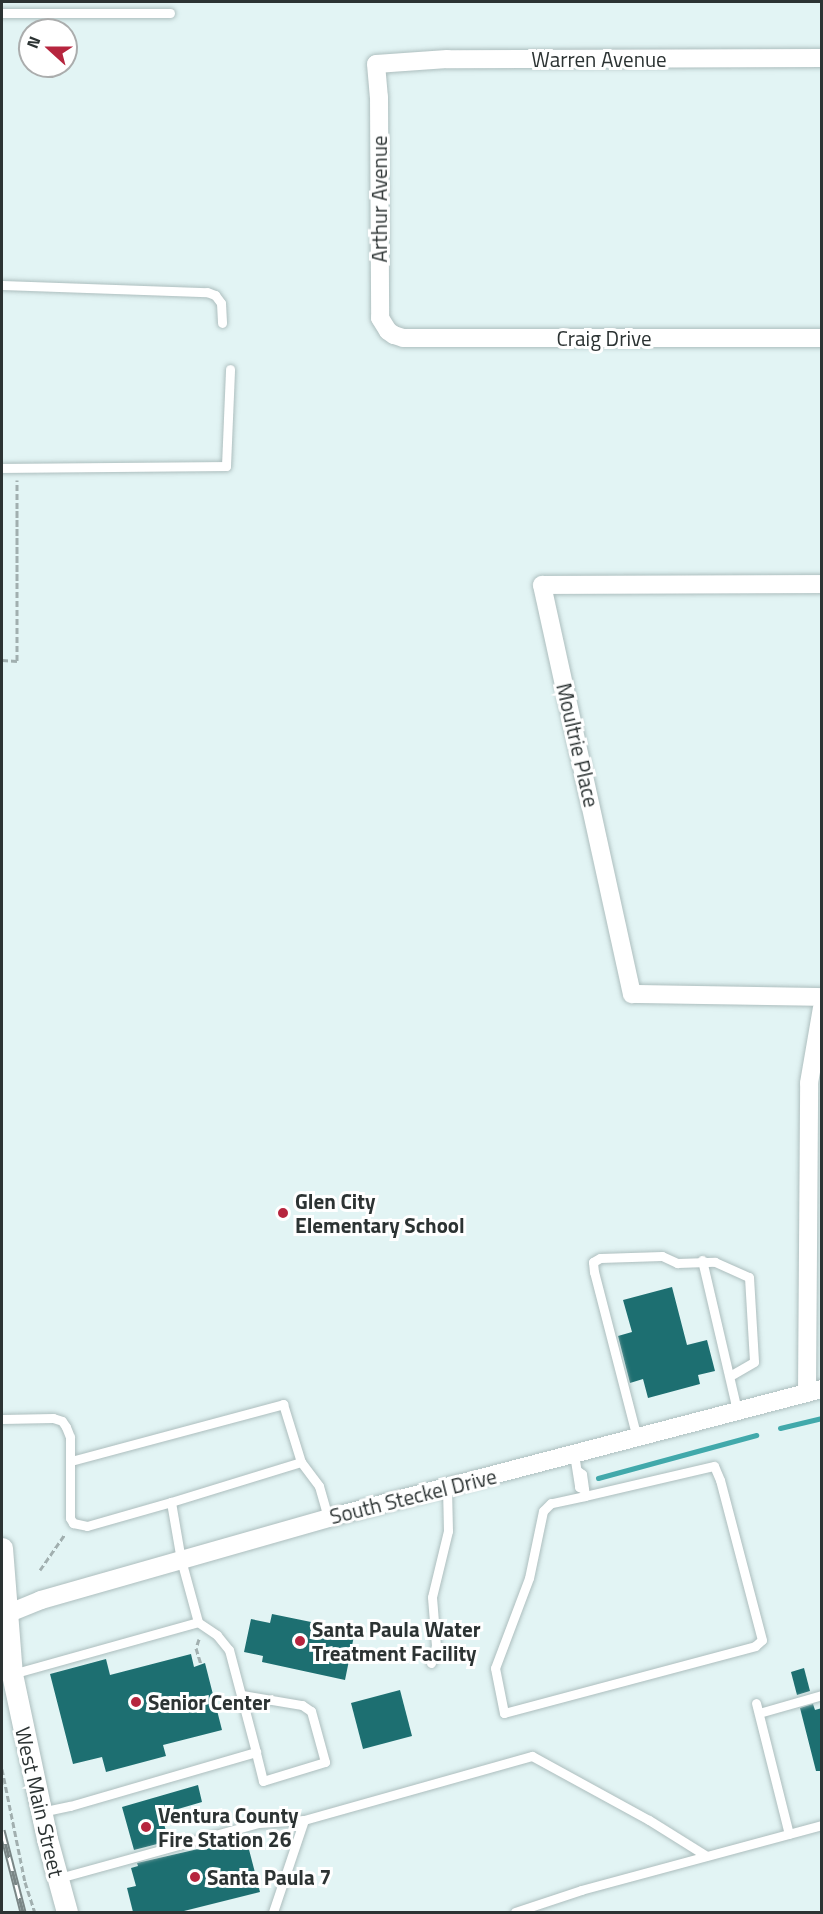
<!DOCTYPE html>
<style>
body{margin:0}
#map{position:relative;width:823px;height:1914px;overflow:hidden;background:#e2f4f4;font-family:"Titillium Web",sans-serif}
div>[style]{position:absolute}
.stream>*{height:5px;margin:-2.5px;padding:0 2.5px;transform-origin:2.5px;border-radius:2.5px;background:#41a9ab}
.building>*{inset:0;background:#1d6f71}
.path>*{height:3px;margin-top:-1.5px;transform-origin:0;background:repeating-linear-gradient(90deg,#a1afaf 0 6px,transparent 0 9px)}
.roads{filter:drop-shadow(0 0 2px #adbebe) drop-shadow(0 0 2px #adbebe)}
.service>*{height:9px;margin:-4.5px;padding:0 4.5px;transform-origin:4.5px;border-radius:4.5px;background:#fff}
.minor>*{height:18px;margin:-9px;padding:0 9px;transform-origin:9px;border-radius:9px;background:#fff}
.tertiary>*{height:21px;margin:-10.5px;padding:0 10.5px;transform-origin:10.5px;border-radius:10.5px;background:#fff}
.rail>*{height:7px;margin-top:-3.5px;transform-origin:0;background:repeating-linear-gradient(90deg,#fff 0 14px,#7a8686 0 28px);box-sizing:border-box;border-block:2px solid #7a8686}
.dots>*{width:16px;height:16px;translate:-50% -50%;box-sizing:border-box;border:3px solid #fff;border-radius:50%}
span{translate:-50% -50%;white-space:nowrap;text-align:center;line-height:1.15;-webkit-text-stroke:6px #fff;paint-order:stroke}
.street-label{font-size:21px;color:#2c3333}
.poi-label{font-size:21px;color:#2c3333;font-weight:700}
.left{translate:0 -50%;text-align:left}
.frame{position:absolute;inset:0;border:3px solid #2c3333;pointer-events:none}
.north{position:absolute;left:18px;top:18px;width:60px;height:60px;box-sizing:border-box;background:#fff;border:2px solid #abadad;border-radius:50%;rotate:291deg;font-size:16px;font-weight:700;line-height:24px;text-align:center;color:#2c3333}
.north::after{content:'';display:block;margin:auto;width:21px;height:27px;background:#b6253e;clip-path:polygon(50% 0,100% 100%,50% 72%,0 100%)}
</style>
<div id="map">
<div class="stream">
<div style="left:780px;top:1428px;width:43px;rotate:-13.4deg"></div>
<div style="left:598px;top:1478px;width:164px;rotate:-15.2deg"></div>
</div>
<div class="building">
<div style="clip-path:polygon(672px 1287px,687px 1345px,707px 1340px,715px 1371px,698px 1375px,700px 1384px,648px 1398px,643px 1379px,630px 1383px,618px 1336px,632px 1332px,623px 1300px)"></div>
<div style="clip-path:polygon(272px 1614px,355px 1631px,345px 1680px,262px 1662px,263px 1656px,244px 1652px,251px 1619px,270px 1623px)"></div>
<div style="clip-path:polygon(191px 1654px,194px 1667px,205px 1663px,222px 1730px,163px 1745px,166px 1756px,106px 1772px,102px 1757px,73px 1764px,50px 1674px,106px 1659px,110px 1675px)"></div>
<div style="clip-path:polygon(804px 1668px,810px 1691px,797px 1695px,791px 1672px)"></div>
<div style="clip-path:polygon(400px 1690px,412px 1736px,363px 1749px,351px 1703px)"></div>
<div style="clip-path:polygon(813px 1704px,815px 1710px,822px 1708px,822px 1771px,816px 1771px,800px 1708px)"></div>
<div style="clip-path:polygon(198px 1785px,202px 1802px,161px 1814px,169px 1841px,134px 1850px,122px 1807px)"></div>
<div style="clip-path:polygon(246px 1838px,260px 1892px,180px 1912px,133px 1912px,127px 1888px,136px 1886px,131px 1868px,138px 1866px,137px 1863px)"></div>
</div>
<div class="path">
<div style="left:2px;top:660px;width:15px;rotate:4deg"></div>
<div style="left:17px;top:661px;width:181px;rotate:-90deg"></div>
<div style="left:40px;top:1570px;width:44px;rotate:-55.2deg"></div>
<div style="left:199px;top:1639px;width:9px;rotate:108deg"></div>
<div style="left:196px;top:1648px;width:17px;rotate:73deg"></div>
<div style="left:2px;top:1769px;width:115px;rotate:78.5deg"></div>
<div style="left:25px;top:1882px;width:32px;rotate:72deg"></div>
</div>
<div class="roads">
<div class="service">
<div style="left:2px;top:13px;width:168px"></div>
<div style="left:2px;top:285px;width:205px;rotate:2deg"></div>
<div style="left:207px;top:292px;width:9px;rotate:21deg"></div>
<div style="left:215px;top:295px;width:10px;rotate:53deg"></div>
<div style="left:221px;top:303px;width:20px;rotate:87deg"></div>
<div style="left:2px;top:468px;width:224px;rotate:-0.5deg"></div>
<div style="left:226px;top:466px;width:97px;rotate:-87.6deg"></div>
<div style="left:702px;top:1260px;width:155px;rotate:76.9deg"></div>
<div style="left:2px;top:1419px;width:51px;rotate:-1.1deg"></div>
<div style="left:53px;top:1418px;width:9px;rotate:18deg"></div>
<div style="left:62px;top:1421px;width:7px;rotate:56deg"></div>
<div style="left:66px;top:1427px;width:11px;rotate:68deg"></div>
<div style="left:70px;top:1437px;width:81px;rotate:90deg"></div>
<div style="left:70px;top:1518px;width:6px;rotate:59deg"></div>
<div style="left:73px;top:1523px;width:14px;rotate:12deg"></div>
<div style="left:87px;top:1526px;width:87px;rotate:-15.9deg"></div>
<div style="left:637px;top:1438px;width:171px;rotate:-104.5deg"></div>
<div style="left:594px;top:1272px;width:10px;rotate:-96deg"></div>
<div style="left:593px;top:1262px;width:8px;rotate:-30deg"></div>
<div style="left:600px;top:1258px;width:62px;rotate:-1.8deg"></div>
<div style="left:662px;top:1256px;width:17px;rotate:25deg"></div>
<div style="left:677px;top:1263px;width:38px;rotate:-2deg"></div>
<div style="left:715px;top:1262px;width:37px;rotate:24deg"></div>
<div style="left:749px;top:1277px;width:85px;rotate:86.6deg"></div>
<div style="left:754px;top:1362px;width:28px;rotate:150deg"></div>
<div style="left:574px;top:1454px;width:33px;rotate:81deg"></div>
<div style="left:579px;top:1487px;width:5px;rotate:22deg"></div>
<div style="left:71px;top:1461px;width:220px;rotate:-15deg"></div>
<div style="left:283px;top:1404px;width:61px;rotate:72.8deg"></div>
<div style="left:578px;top:1471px;width:5px;rotate:37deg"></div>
<div style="left:582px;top:1474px;width:22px;rotate:82deg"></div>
<div style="left:585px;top:1496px;width:35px;rotate:168deg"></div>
<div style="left:551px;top:1503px;width:11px;rotate:135deg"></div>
<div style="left:543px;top:1511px;width:68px;rotate:101.8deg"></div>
<div style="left:529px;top:1578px;width:96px;rotate:110.7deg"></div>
<div style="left:495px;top:1668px;width:46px;rotate:78.7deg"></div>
<div style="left:504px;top:1713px;width:260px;rotate:-14.9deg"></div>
<div style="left:755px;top:1646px;width:9px;rotate:-41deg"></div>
<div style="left:762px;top:1640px;width:165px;rotate:-104.7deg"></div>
<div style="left:720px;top:1480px;width:15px;rotate:-113deg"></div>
<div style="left:714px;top:1466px;width:132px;rotate:166.9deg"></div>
<div style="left:431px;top:1663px;width:18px;rotate:-74deg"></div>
<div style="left:436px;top:1646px;width:49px;rotate:-94.7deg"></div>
<div style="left:432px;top:1597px;width:68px;rotate:-76.4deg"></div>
<div style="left:448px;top:1531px;width:43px;rotate:-91.3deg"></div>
<div style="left:12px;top:1674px;width:193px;rotate:-15.6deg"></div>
<div style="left:198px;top:1622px;width:64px;rotate:-105.3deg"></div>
<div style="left:181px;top:1560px;width:59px;rotate:-99.8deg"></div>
<div style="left:171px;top:1502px;width:136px;rotate:-17.1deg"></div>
<div style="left:301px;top:1462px;width:30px;rotate:53deg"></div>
<div style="left:319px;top:1486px;width:33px;rotate:74deg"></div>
<div style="left:242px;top:1695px;width:61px;rotate:9.5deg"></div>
<div style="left:302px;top:1705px;width:11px;rotate:34deg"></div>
<div style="left:311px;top:1711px;width:53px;rotate:74.6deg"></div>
<div style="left:325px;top:1762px;width:65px;rotate:163deg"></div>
<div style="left:263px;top:1781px;width:30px;rotate:-104deg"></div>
<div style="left:756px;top:1703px;width:135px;rotate:75.9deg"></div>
<div style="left:759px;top:1713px;width:66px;rotate:-15.9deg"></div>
<div style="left:41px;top:1812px;width:30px;rotate:-12deg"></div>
<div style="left:70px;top:1806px;width:194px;rotate:-16.2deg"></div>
<div style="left:256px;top:1752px;width:106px;rotate:-104.8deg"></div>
<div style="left:229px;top:1650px;width:19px;rotate:-129deg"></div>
<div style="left:217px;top:1635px;width:23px;rotate:-146deg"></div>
<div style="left:59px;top:1878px;width:207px;rotate:-15.4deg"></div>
<div style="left:259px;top:1823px;width:45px;rotate:-3.8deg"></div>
<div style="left:273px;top:1912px;width:97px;rotate:-71.4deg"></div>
<div style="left:304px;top:1820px;width:237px;rotate:-15.7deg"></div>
<div style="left:532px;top:1756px;width:133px;rotate:28.7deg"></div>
<div style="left:649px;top:1820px;width:66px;rotate:32deg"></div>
<div style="left:515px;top:1912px;width:70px;rotate:-18.4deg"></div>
<div style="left:581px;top:1890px;width:250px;rotate:-15.1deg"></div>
</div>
<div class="minor">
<div style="left:822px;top:58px;width:375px;rotate:179.8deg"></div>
<div style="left:447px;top:59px;width:71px;rotate:176deg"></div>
<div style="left:376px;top:64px;width:33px;rotate:85deg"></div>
<div style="left:379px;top:97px;width:221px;rotate:89.7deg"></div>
<div style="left:380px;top:318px;width:15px;rotate:58deg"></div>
<div style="left:388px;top:331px;width:7px;rotate:34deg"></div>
<div style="left:394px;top:335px;width:9px;rotate:18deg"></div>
<div style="left:403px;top:338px;width:419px"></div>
<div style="left:822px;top:584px;width:280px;rotate:179.8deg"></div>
<div style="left:542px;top:585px;width:419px;rotate:77.6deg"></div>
<div style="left:632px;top:994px;width:190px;rotate:0.9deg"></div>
<div style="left:807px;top:1392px;width:309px;rotate:-89.6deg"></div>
<div style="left:809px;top:1083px;width:76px;rotate:-80.2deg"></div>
<div style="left:2px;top:1616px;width:42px;rotate:-22.3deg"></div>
<div style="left:41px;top:1600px;width:298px;rotate:-15.9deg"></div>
<div style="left:328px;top:1518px;width:511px;rotate:-14.64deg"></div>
</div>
<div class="tertiary">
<div style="left:2px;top:1548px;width:126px;rotate:85.5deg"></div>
<div style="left:12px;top:1674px;width:169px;rotate:78deg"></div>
<div style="left:47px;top:1839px;width:76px;rotate:74.7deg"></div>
</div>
</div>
<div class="rail">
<div style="left:2px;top:1830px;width:85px;rotate:75.6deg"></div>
</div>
<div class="dots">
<div style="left:283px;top:1213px;background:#b6253e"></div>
<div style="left:300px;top:1641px;background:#b6253e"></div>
<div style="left:136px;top:1702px;background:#b6253e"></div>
<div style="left:146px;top:1827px;background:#b6253e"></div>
<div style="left:195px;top:1877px;background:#b6253e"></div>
</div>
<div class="street-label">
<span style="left:599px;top:59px">Warren Avenue</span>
<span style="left:379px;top:199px;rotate:-90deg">Arthur Avenue</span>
<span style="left:604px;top:338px">Craig Drive</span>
<span style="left:578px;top:745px;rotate:77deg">Moultrie Place</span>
<span style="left:413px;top:1496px;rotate:-14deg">South Steckel Drive</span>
<span style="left:40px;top:1802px;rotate:77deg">West Main Street</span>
</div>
<div class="poi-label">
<span class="left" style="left:295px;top:1213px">Glen City<br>Elementary School</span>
<span class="left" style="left:312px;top:1641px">Santa Paula Water<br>Treatment Facility</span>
<span class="left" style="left:148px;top:1702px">Senior Center</span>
<span class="left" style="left:158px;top:1827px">Ventura County<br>Fire Station 26</span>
<span class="left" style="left:207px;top:1877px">Santa Paula 7</span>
</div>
<div class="frame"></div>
<div class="north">N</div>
</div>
